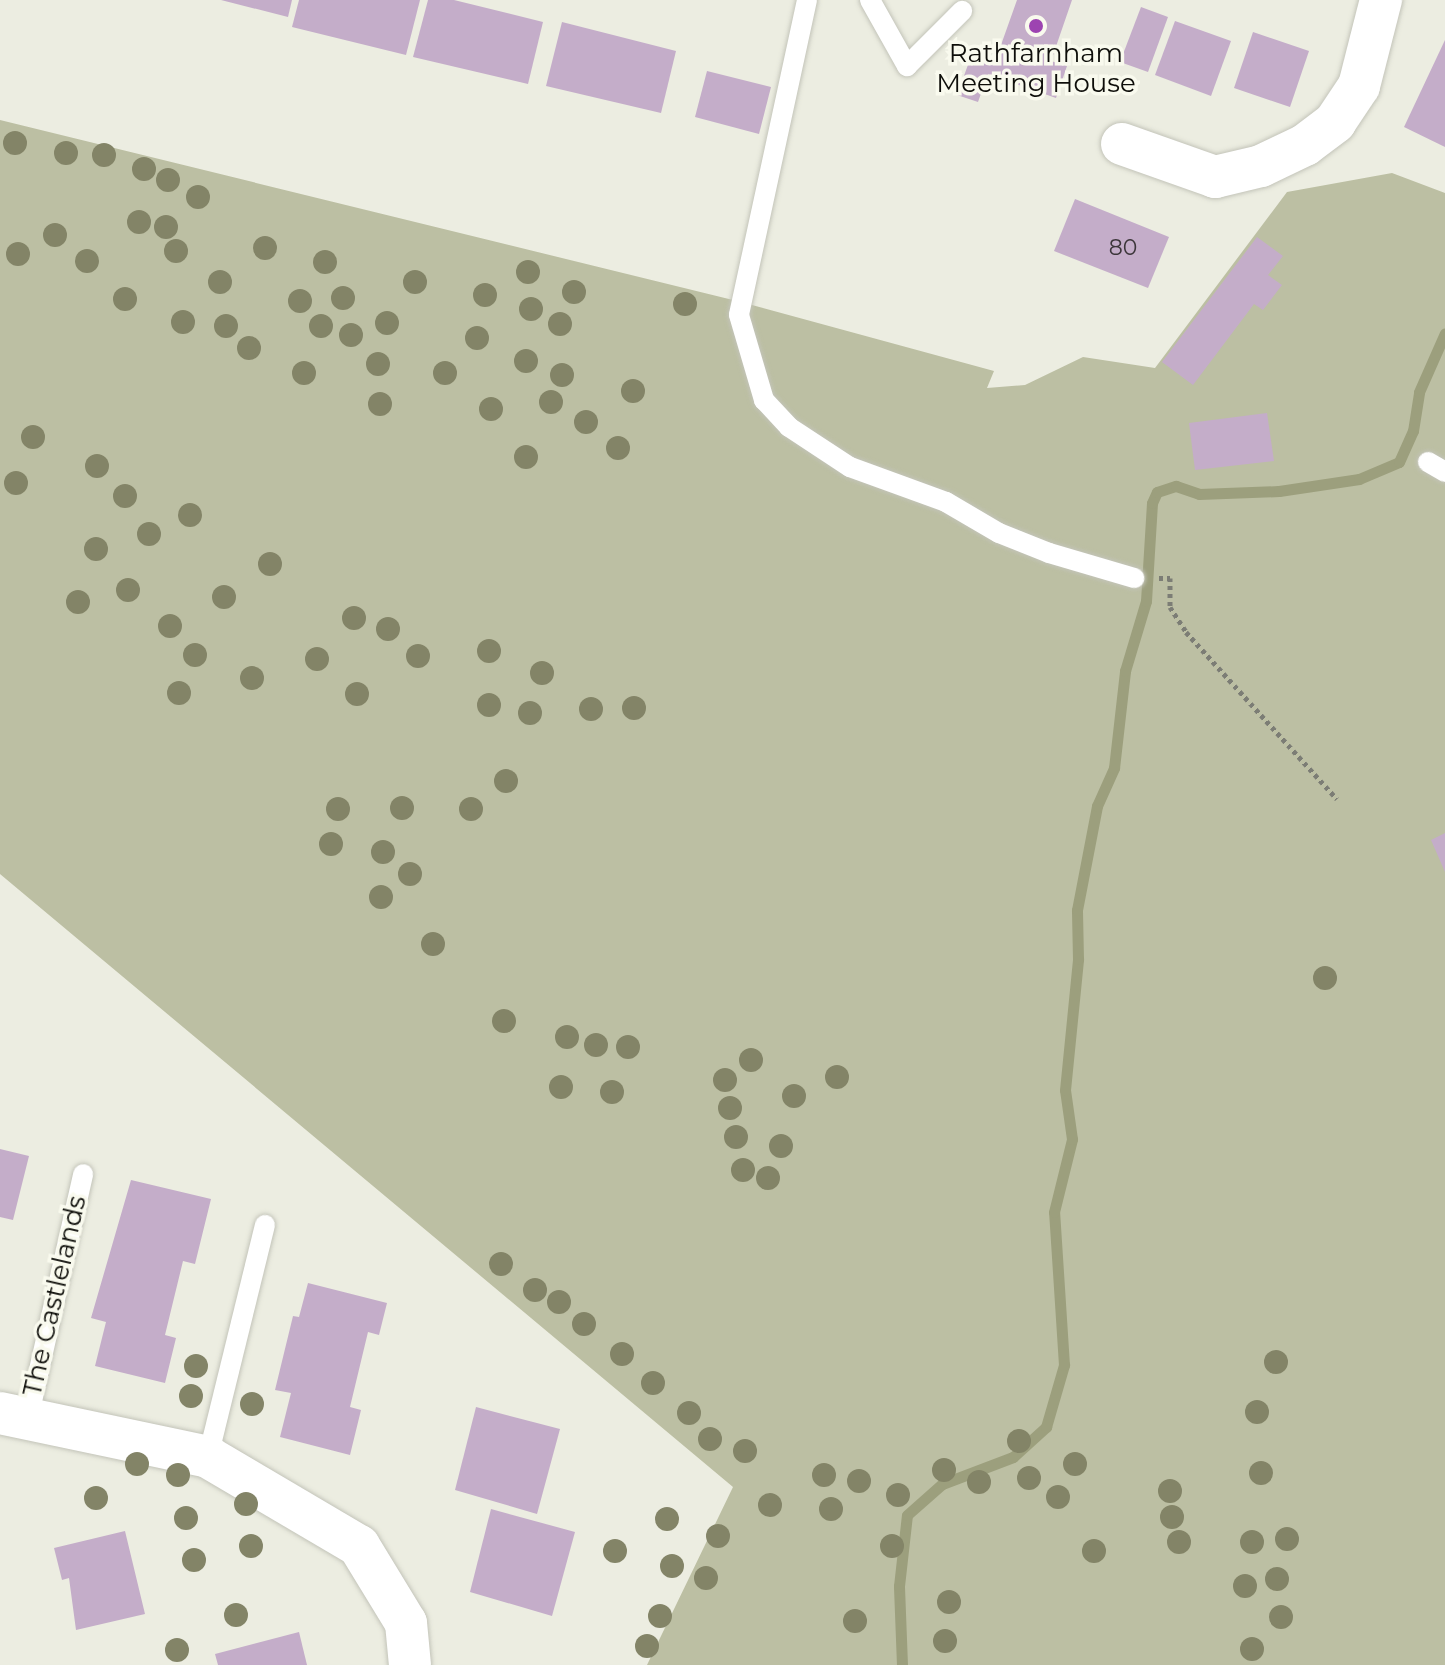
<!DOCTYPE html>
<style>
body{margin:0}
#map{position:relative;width:1445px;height:1665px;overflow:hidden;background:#ecede1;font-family:Montserrat,sans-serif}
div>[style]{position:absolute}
.green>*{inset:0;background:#bcbfa3}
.stream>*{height:11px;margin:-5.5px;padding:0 5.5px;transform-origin:5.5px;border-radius:5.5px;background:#9c9f7d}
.building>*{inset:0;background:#c4adc9}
.path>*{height:5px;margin-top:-2.5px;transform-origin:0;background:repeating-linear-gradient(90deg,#7c7d75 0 4px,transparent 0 8px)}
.roads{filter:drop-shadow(0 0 2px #c3c4b9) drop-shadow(0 0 2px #c3c4b9)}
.service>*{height:20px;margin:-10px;padding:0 10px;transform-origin:10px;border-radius:10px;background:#fff}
.minor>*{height:42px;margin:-21px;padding:0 21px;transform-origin:21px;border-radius:21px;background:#fff}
.trees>*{width:24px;height:24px;margin:-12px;border-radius:50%;background:#838467}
.dots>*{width:22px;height:22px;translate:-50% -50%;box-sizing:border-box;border:4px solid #f9faee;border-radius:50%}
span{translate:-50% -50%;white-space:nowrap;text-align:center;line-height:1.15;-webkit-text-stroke:7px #f9faee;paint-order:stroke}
.number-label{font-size:22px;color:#3c363a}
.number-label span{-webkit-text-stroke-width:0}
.poi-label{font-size:26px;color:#0e0e0a}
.street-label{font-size:26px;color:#0e0e0a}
</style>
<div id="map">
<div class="green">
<div style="clip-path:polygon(0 120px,737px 301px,994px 371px,987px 388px,1025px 385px,1083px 357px,1155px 368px,1287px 192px,1392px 173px,1445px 193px,1445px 1665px,647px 1665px,733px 1487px,0 874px)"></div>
</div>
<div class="stream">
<div style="left:902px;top:1665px;width:79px;rotate:-92.2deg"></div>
<div style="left:899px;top:1586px;width:71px;rotate:-83.6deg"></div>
<div style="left:907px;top:1515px;width:47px;rotate:-41.5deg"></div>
<div style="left:942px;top:1484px;width:76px;rotate:-20.8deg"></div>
<div style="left:1013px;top:1457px;width:45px;rotate:-42.3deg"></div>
<div style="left:1046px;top:1427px;width:65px;rotate:-73.8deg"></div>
<div style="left:1064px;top:1365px;width:153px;rotate:-93.7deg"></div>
<div style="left:1054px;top:1212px;width:75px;rotate:-76.1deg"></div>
<div style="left:1072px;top:1139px;width:49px;rotate:-98.1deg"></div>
<div style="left:1065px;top:1090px;width:132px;rotate:-84.3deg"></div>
<div style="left:1078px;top:959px;width:49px;rotate:-91.2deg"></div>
<div style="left:1077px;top:910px;width:106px;rotate:-79.1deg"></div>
<div style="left:1097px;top:806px;width:42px;rotate:-65.9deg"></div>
<div style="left:1114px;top:768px;width:98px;rotate:-83.5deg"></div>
<div style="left:1125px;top:671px;width:73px;rotate:-73.3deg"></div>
<div style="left:1146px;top:601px;width:98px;rotate:-86.5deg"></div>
<div style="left:1152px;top:503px;width:12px;rotate:-66deg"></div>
<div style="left:1157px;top:492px;width:20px;rotate:-18deg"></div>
<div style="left:1176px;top:486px;width:24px;rotate:19deg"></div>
<div style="left:1199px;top:494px;width:80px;rotate:-2.1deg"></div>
<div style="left:1279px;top:491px;width:81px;rotate:-8.5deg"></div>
<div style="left:1359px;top:479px;width:43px;rotate:-23deg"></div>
<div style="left:1399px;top:462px;width:34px;rotate:-66deg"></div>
<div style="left:1413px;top:431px;width:39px;rotate:-81deg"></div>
<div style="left:1419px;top:392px;width:64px;rotate:-66.2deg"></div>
</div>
<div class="building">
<div style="clip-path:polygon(221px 0,292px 0,288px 17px)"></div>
<div style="clip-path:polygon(299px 0,420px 0,406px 55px,292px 27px)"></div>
<div style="clip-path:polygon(428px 0,454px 0,543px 22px,528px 84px,413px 57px)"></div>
<div style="clip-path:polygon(1017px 0,1072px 0,1051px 61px,1067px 66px,1056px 98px,988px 74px,978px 102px,957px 95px,973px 51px,996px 59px)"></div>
<div style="clip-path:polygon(1141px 7px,1168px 17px,1148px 72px,1120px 62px)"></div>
<div style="clip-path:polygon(1175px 21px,1231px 41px,1211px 96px,1155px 75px)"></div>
<div style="clip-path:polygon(562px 22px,676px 51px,661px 113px,546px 86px)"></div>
<div style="clip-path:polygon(1253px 32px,1309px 51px,1290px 107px,1234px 88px)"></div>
<div style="clip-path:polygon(1445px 40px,1445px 147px,1404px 127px)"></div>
<div style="clip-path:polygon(707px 71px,771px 87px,759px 134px,695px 117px)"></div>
<div style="clip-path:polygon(1075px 199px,1169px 237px,1148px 288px,1054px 251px)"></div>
<div style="clip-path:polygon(1257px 237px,1283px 256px,1268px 275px,1282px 285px,1263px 310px,1254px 304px,1193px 385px,1162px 362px)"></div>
<div style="clip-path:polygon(1267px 413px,1274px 461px,1195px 470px,1189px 423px)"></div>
<div style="clip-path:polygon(1445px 833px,1445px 872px,1431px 840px)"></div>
<div style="clip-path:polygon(0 1149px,29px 1156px,13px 1220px,0 1217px)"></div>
<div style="clip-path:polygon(131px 1180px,211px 1199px,195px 1264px,183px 1261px,165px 1335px,176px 1338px,165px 1383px,95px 1366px,106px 1322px,91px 1318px)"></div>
<div style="clip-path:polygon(308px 1283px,387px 1303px,379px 1335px,368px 1332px,350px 1407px,361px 1410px,350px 1455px,280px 1437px,291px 1393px,275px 1390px,293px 1316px,299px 1317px)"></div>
<div style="clip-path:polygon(476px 1407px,560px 1429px,537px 1514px,455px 1490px)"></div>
<div style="clip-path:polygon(491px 1509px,575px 1532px,552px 1616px,470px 1592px)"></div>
<div style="clip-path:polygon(125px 1531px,145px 1614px,76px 1630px,69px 1578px,62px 1580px,54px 1548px)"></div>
<div style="clip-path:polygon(299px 1632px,307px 1665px,218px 1665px,215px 1654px)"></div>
</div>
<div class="path">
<div style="left:1159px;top:578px;width:11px"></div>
<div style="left:1170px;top:578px;width:29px;rotate:90deg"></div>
<div style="left:1170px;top:607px;width:30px;rotate:57deg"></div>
<div style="left:1186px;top:632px;width:225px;rotate:47.9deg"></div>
</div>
<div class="roads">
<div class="service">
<div style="left:807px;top:0;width:322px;rotate:102.2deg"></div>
<div style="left:739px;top:315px;width:89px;rotate:73.6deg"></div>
<div style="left:764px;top:400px;width:37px;rotate:47deg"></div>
<div style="left:789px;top:427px;width:73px;rotate:33.3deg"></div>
<div style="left:850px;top:467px;width:102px;rotate:20deg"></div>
<div style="left:946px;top:502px;width:61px;rotate:30.3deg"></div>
<div style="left:999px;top:533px;width:54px;rotate:21.8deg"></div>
<div style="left:1049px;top:553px;width:89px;rotate:16.4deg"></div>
<div style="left:870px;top:0;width:76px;rotate:60.7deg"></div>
<div style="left:907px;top:66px;width:78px;rotate:-45deg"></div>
<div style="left:1428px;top:462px;width:20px;rotate:30deg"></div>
<div style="left:28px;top:1419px;width:251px;rotate:-77.3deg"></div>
<div style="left:208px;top:1457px;width:239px;rotate:-76.2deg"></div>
</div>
<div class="minor">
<div style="left:1122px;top:144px;width:99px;rotate:19.5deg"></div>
<div style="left:1215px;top:177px;width:47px;rotate:-13.4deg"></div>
<div style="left:1261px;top:166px;width:49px;rotate:-25.5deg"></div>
<div style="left:1305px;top:145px;width:38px;rotate:-37deg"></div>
<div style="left:1335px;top:122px;width:43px;rotate:-56.3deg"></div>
<div style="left:1359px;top:86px;width:89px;rotate:-75.7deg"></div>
<div style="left:0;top:1413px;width:213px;rotate:11.9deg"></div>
<div style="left:208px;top:1457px;width:175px;rotate:30.5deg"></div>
<div style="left:359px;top:1546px;width:90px;rotate:58.6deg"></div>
<div style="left:406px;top:1623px;width:42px;rotate:84.6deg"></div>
</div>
</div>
<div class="trees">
<div style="left:15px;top:143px"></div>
<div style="left:66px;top:153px"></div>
<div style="left:104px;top:155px"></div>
<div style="left:144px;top:169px"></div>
<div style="left:168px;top:180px"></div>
<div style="left:198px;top:197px"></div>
<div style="left:139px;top:222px"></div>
<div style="left:166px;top:227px"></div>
<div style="left:55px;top:235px"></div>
<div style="left:265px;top:248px"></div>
<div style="left:176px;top:251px"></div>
<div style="left:18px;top:254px"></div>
<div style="left:87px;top:261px"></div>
<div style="left:325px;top:262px"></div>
<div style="left:528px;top:272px"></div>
<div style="left:220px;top:282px"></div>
<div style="left:415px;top:282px"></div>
<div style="left:574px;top:292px"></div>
<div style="left:485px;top:295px"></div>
<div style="left:343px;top:298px"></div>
<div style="left:125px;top:299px"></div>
<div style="left:300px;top:301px"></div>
<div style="left:685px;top:304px"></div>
<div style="left:531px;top:309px"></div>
<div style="left:183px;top:322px"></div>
<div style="left:387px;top:323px"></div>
<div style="left:560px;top:324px"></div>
<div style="left:226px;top:326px"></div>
<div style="left:321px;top:326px"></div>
<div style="left:351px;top:335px"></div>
<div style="left:477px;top:338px"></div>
<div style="left:249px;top:348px"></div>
<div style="left:526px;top:361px"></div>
<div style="left:378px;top:364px"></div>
<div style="left:304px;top:373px"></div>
<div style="left:445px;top:373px"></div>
<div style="left:562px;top:375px"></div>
<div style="left:633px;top:391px"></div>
<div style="left:551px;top:402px"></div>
<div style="left:380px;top:404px"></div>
<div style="left:491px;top:409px"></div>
<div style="left:586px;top:422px"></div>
<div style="left:33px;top:437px"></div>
<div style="left:618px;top:448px"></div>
<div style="left:526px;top:457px"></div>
<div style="left:97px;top:466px"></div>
<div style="left:16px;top:483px"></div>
<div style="left:125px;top:496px"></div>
<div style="left:190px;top:515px"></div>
<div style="left:149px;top:534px"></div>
<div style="left:96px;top:549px"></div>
<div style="left:270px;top:564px"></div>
<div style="left:128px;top:590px"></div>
<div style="left:224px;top:597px"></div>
<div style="left:78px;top:602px"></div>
<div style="left:354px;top:618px"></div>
<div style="left:170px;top:626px"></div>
<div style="left:388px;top:629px"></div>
<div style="left:489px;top:651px"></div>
<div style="left:195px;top:655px"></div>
<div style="left:418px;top:656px"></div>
<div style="left:317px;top:659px"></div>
<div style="left:542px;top:673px"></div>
<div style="left:252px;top:678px"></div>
<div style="left:179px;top:693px"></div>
<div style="left:357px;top:694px"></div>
<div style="left:489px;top:705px"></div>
<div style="left:634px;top:708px"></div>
<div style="left:591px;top:709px"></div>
<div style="left:530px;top:713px"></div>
<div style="left:506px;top:781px"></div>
<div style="left:402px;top:808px"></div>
<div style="left:338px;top:809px"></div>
<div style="left:471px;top:809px"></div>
<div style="left:331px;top:844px"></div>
<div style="left:383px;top:852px"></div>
<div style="left:410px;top:874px"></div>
<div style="left:381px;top:897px"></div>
<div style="left:433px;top:944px"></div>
<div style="left:1325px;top:978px"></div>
<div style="left:504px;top:1021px"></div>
<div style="left:567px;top:1037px"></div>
<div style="left:596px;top:1045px"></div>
<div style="left:628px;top:1047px"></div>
<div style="left:751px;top:1060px"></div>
<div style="left:837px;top:1077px"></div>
<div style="left:725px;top:1080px"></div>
<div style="left:561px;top:1087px"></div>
<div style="left:612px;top:1092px"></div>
<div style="left:794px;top:1096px"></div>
<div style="left:730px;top:1108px"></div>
<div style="left:736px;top:1137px"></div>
<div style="left:781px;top:1146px"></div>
<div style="left:743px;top:1170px"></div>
<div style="left:768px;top:1178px"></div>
<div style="left:501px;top:1264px"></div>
<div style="left:535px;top:1290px"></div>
<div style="left:559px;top:1302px"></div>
<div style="left:584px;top:1324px"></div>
<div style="left:622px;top:1354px"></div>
<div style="left:1276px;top:1362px"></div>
<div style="left:196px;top:1366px"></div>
<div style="left:653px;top:1383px"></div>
<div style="left:191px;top:1396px"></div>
<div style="left:252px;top:1404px"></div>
<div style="left:1257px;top:1412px"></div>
<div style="left:689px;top:1413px"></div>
<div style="left:710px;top:1439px"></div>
<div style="left:1019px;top:1441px"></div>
<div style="left:745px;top:1451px"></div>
<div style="left:137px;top:1464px"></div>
<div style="left:1075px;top:1464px"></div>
<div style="left:944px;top:1470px"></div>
<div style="left:1261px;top:1473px"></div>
<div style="left:178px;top:1475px"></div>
<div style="left:824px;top:1475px"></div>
<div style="left:1029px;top:1478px"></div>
<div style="left:859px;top:1481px"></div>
<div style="left:979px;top:1482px"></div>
<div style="left:1170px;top:1491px"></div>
<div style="left:898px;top:1495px"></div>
<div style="left:1058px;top:1497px"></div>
<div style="left:96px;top:1498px"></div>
<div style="left:246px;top:1504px"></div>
<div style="left:770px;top:1505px"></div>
<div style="left:831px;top:1509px"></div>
<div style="left:1172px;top:1517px"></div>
<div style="left:186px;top:1518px"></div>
<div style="left:667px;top:1519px"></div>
<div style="left:718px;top:1536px"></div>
<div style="left:1287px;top:1539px"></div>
<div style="left:1179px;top:1542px"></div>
<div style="left:1252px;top:1542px"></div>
<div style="left:251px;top:1546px"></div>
<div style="left:892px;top:1546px"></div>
<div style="left:615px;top:1551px"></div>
<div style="left:1094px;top:1551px"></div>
<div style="left:194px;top:1560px"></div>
<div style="left:672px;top:1566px"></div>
<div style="left:706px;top:1578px"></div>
<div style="left:1277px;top:1579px"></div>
<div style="left:1245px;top:1586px"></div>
<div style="left:949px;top:1602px"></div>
<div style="left:236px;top:1615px"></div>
<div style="left:660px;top:1616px"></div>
<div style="left:1281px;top:1617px"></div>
<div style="left:855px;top:1621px"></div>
<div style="left:945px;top:1641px"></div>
<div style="left:647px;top:1646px"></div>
<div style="left:1252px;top:1649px"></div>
<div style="left:177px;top:1650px"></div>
</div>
<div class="dots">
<div style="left:1036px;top:26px;background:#9d44b1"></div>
</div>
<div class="number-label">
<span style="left:1123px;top:248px">80</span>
</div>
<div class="poi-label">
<span style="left:1036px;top:69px">Rathfarnham<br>Meeting House</span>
</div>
<div class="street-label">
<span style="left:55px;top:1296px;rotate:-77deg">The Castlelands</span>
</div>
</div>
